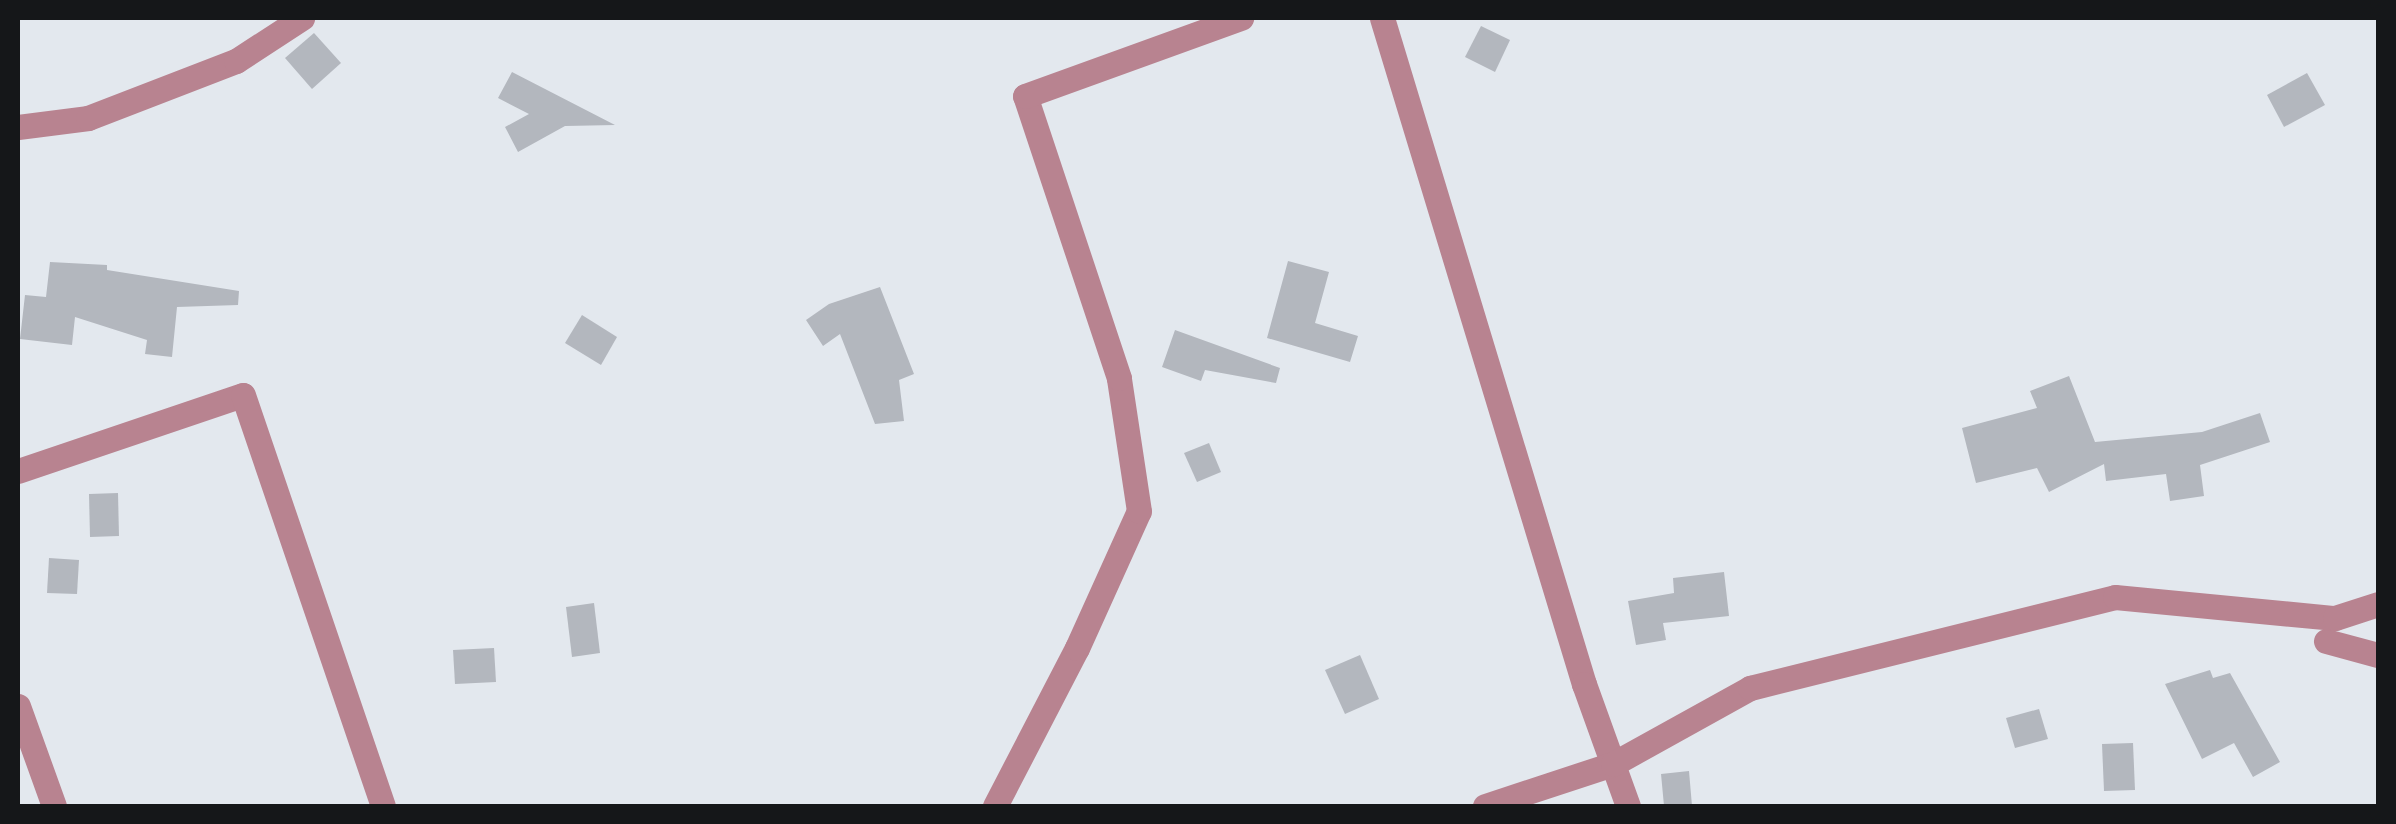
<!DOCTYPE html>
<style>
body{margin:0}
#map{position:relative;width:2396px;height:824px;overflow:hidden;background:#e3e8ee;font-family:"PT Sans",sans-serif}
div>[style]{position:absolute}
.building>*{inset:0;background:#b3b7be}
.minor>*{height:25px;margin:-12.5px;padding:0 12.5px;transform-origin:12.5px;border-radius:12.5px;background:#b88390}
span{translate:-50% -50%;white-space:nowrap;text-align:center;line-height:1.15;-webkit-text-stroke:8px #e3e8ee;paint-order:stroke}
.frame{position:absolute;inset:0;border:20px solid #151719;pointer-events:none}
</style>
<div id="map">
<div class="building">
<div style="clip-path:polygon(1481px 26px,1510px 40px,1495px 72px,1465px 57px)"></div>
<div style="clip-path:polygon(314px 33px,341px 63px,312px 89px,285px 58px)"></div>
<div style="clip-path:polygon(512px 72px,615px 125px,565px 126px,518px 152px,505px 127px,529px 114px,498px 98px)"></div>
<div style="clip-path:polygon(2307px 73px,2325px 105px,2284px 127px,2267px 95px)"></div>
<div style="clip-path:polygon(1288px 261px,1329px 272px,1315px 323px,1358px 336px,1350px 362px,1267px 338px)"></div>
<div style="clip-path:polygon(50px 262px,107px 265px,107px 270px,239px 291px,238px 305px,177px 307px,172px 357px,145px 354px,147px 340px,75px 317px,72px 345px,20px 339px,25px 295px,46px 297px)"></div>
<div style="clip-path:polygon(880px 287px,914px 374px,899px 380px,904px 421px,875px 424px,840px 334px,823px 346px,806px 320px,829px 304px)"></div>
<div style="clip-path:polygon(582px 315px,617px 337px,601px 365px,565px 343px)"></div>
<div style="clip-path:polygon(1175px 330px,1280px 368px,1276px 383px,1205px 370px,1201px 381px,1162px 367px)"></div>
<div style="clip-path:polygon(2069px 376px,2095px 442px,2202px 432px,2260px 413px,2270px 442px,2200px 465px,2204px 496px,2170px 501px,2166px 474px,2106px 481px,2104px 464px,2049px 492px,2037px 468px,1976px 483px,1962px 428px,2037px 408px,2030px 391px)"></div>
<div style="clip-path:polygon(1209px 443px,1221px 472px,1197px 482px,1184px 453px)"></div>
<div style="clip-path:polygon(118px 493px,119px 536px,90px 537px,89px 494px)"></div>
<div style="clip-path:polygon(49px 558px,79px 560px,77px 594px,47px 593px)"></div>
<div style="clip-path:polygon(1724px 572px,1729px 616px,1663px 623px,1666px 640px,1636px 645px,1628px 601px,1674px 593px,1673px 578px)"></div>
<div style="clip-path:polygon(594px 603px,600px 653px,572px 657px,566px 607px)"></div>
<div style="clip-path:polygon(494px 648px,496px 682px,455px 684px,453px 650px)"></div>
<div style="clip-path:polygon(1360px 655px,1379px 699px,1345px 714px,1325px 670px)"></div>
<div style="clip-path:polygon(2210px 670px,2213px 678px,2230px 673px,2280px 762px,2253px 777px,2234px 743px,2202px 759px,2165px 684px)"></div>
<div style="clip-path:polygon(2039px 709px,2048px 739px,2015px 748px,2006px 718px)"></div>
<div style="clip-path:polygon(2133px 743px,2135px 790px,2104px 791px,2102px 744px)"></div>
<div style="clip-path:polygon(1689px 771px,1692px 806px,1664px 806px,1661px 774px)"></div>
</div>
<div class="minor">
<div style="left:1382px;top:18px;width:696px;rotate:73.13deg"></div>
<div style="left:1584px;top:684px;width:130px;rotate:70.2deg"></div>
<div style="left:18px;top:127px;width:71px;rotate:-7.3deg"></div>
<div style="left:88px;top:118px;width:159px;rotate:-21.1deg"></div>
<div style="left:236px;top:61px;width:79px;rotate:-33.1deg"></div>
<div style="left:18px;top:471px;width:237px;rotate:-18.7deg"></div>
<div style="left:243px;top:395px;width:434px;rotate:71.2deg"></div>
<div style="left:2326px;top:641px;width:54px;rotate:15.1deg"></div>
<div style="left:18px;top:706px;width:106px;rotate:70.2deg"></div>
<div style="left:995px;top:806px;width:178px;rotate:-62.6deg"></div>
<div style="left:1077px;top:648px;width:150px;rotate:-65.7deg"></div>
<div style="left:1139px;top:511px;width:134px;rotate:-98.6deg"></div>
<div style="left:1119px;top:378px;width:297px;rotate:-108.4deg"></div>
<div style="left:1025px;top:96px;width:230px;rotate:-19.9deg"></div>
<div style="left:1485px;top:806px;width:135px;rotate:-18.2deg"></div>
<div style="left:1613px;top:764px;width:157px;rotate:-29deg"></div>
<div style="left:1750px;top:688px;width:376px;rotate:-14deg"></div>
<div style="left:2115px;top:597px;width:221px;rotate:5.5deg"></div>
<div style="left:2335px;top:618px;width:45px;rotate:-18deg"></div>
</div>
<div class="frame"></div>
</div>
